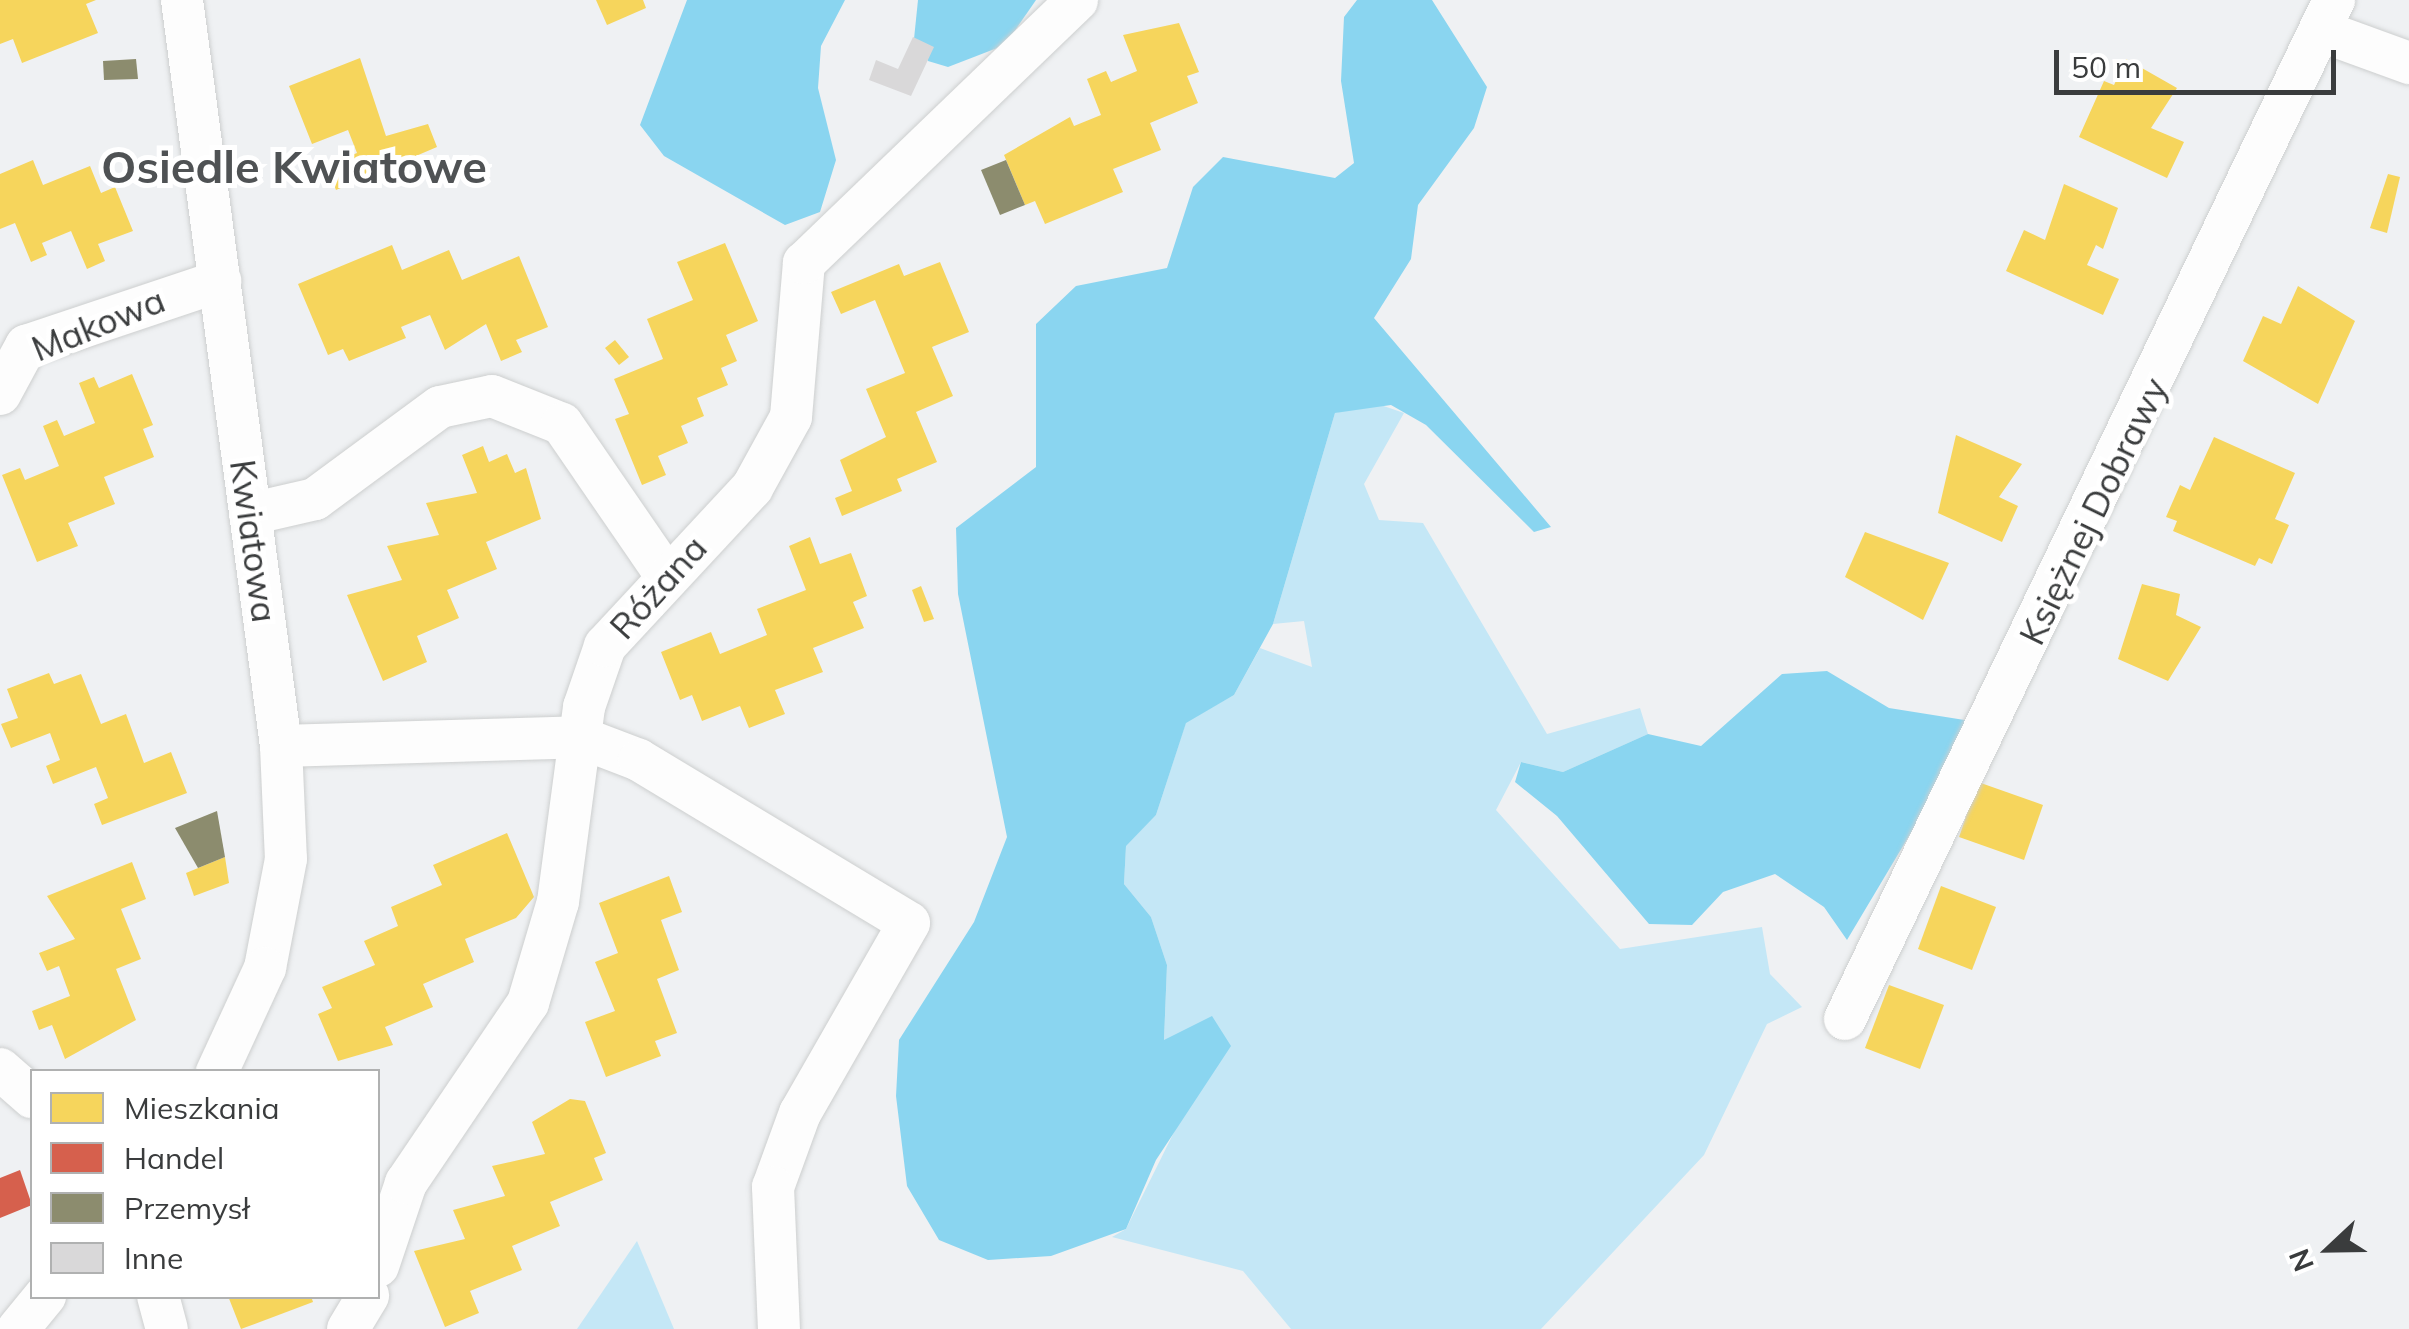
<!DOCTYPE html>
<meta charset="utf-8">
<style>
body{margin:0}
#map{position:relative;width:2409px;height:1329px;overflow:hidden;background:#eff1f3;font-family:Mulish,sans-serif}
div>[style]{position:absolute}
.green>*{inset:0;background:#c4e7f6}
.forest>*{inset:0;background:#8ad5f0}
.homes>*{inset:0;background:#f6d55c}
.shops>*{inset:0;background:#d6604d}
.industry>*{inset:0;background:#8c8c6e}
.building>*{inset:0;background:#d9d8d9}
.roads{filter:drop-shadow(0 0 2px #cdcfcf) drop-shadow(0 0 2px #cdcfcf)}
.minor>*{height:42px;margin:-21px;padding:0 21px;transform-origin:21px;border-radius:21px;background:#fdfdfd}
span{translate:-50% -50%;white-space:nowrap;text-align:center;line-height:1.15;-webkit-text-stroke:10px #fff;paint-order:stroke}
.street-label{font-size:35px;color:#3a3c3d}
.district-label{font-size:45px;color:#4f5254;font-weight:700}
.legend{position:absolute;left:30px;top:1069px;width:350px;height:230px;box-sizing:border-box;background:#fff;border:2px solid #b0b1b1;margin:0;padding:12px 18px;list-style:none;font-size:30px;color:#3a3c3d}
.legend li{display:flex;align-items:center;gap:20px;height:50px}
.legend b{width:50px;border:2px solid #b0b1b1}
.north{position:absolute;left:2279px;top:1199px;width:100px;height:100px;-webkit-text-stroke:8px #fff;paint-order:stroke;rotate:248deg;font-size:28px;font-weight:700;line-height:40px;text-align:center;color:#3a3c3d}
.north::after{content:'';display:block;margin:auto;width:35px;height:45px;background:#3a3c3d;clip-path:polygon(50% 0,100% 100%,50% 72%,0 100%)}
.scale{position:absolute;left:2054px;top:50px;width:282px;height:45px;box-sizing:border-box;border:5px solid #3a3c3d;border-top:0;padding-left:12px;font-size:30px;line-height:35px;white-space:nowrap;color:#3a3c3d;-webkit-text-stroke:8px #fff;paint-order:stroke}
</style>
<div id="map">
<div class="green">
<div style="clip-path:polygon(1372px 402px,1404px 413px,1364px 484px,1379px 520px,1423px 523px,1547px 734px,1640px 708px,1648px 734px,1563px 772px,1521px 762px,1496px 810px,1620px 949px,1762px 927px,1770px 974px,1802px 1007px,1767px 1024px,1704px 1155px,1541px 1329px,1291px 1329px,1243px 1271px,1112px 1237px,1126px 1229px,1183px 1114px,1164px 1041px,1167px 965px,1151px 917px,1124px 884px,1126px 845px,1156px 815px,1186px 722px,1234px 695px,1260px 648px,1312px 667px,1304px 621px,1273px 624px,1335px 413px)"></div>
<div style="clip-path:polygon(637px 1241px,674px 1329px,577px 1329px)"></div>
</div>
<div class="forest">
<div style="clip-path:polygon(687px 0,845px 0,821px 46px,818px 88px,836px 160px,820px 212px,785px 225px,664px 156px,640px 125px)"></div>
<div style="clip-path:polygon(918px 0,1036px 0,1005px 45px,948px 67px,928px 61px,914px 39px)"></div>
<div style="clip-path:polygon(1357px 0,1432px 0,1487px 87px,1474px 128px,1418px 205px,1411px 259px,1374px 318px,1551px 527px,1534px 532px,1426px 425px,1391px 405px,1335px 413px,1273px 624px,1234px 695px,1186px 723px,1156px 815px,1126px 846px,1124px 884px,1151px 917px,1167px 965px,1164px 1040px,1212px 1016px,1231px 1046px,1156px 1160px,1126px 1229px,1051px 1256px,988px 1260px,939px 1240px,907px 1186px,896px 1096px,899px 1040px,974px 922px,1007px 837px,958px 594px,956px 528px,1036px 467px,1036px 324px,1076px 286px,1167px 268px,1193px 187px,1223px 157px,1335px 178px,1354px 163px,1341px 81px,1344px 17px)"></div>
<div style="clip-path:polygon(1827px 671px,1889px 708px,1977px 722px,1847px 940px,1824px 907px,1775px 874px,1723px 892px,1692px 925px,1649px 924px,1557px 816px,1515px 782px,1521px 762px,1563px 772px,1648px 734px,1701px 746px,1782px 674px)"></div>
</div>
<div class="homes">
<div style="clip-path:polygon(0 0,96px 0,86px 4px,98px 33px,22px 63px,13px 39px,0 44px)"></div>
<div style="clip-path:polygon(596px 0,643px 0,646px 8px,607px 25px)"></div>
<div style="clip-path:polygon(1179px 23px,1199px 72px,1187px 76px,1198px 103px,1150px 123px,1161px 150px,1113px 169px,1123px 192px,1045px 224px,1035px 201px,1025px 205px,1004px 155px,1070px 117px,1074px 126px,1101px 115px,1087px 79px,1106px 71px,1111px 82px,1137px 71px,1123px 35px)"></div>
<div style="clip-path:polygon(360px 58px,386px 136px,428px 124px,437px 147px,336px 190px,326px 165px,357px 153px,348px 130px,312px 144px,289px 86px)"></div>
<div style="clip-path:polygon(2126px 59px,2177px 88px,2151px 128px,2184px 142px,2167px 178px,2079px 137px,2104px 81px,2114px 85px)"></div>
<div style="clip-path:polygon(33px 160px,43px 185px,90px 166px,101px 193px,115px 187px,133px 231px,98px 244px,105px 261px,87px 269px,71px 231px,42px 243px,47px 255px,31px 262px,15px 223px,0 229px,0 174px)"></div>
<div style="clip-path:polygon(2388px 174px,2400px 177px,2387px 233px,2370px 228px)"></div>
<div style="clip-path:polygon(2064px 184px,2118px 208px,2103px 249px,2096px 245px,2087px 265px,2119px 279px,2103px 315px,2006px 271px,2024px 230px,2045px 240px)"></div>
<div style="clip-path:polygon(725px 243px,758px 321px,726px 335px,737px 361px,721px 368px,728px 385px,697px 398px,704px 416px,681px 426px,688px 443px,658px 456px,666px 475px,642px 485px,615px 419px,629px 414px,614px 379px,663px 359px,647px 319px,693px 300px,677px 262px)"></div>
<div style="clip-path:polygon(392px 245px,402px 270px,449px 250px,462px 280px,519px 256px,548px 327px,516px 340px,522px 352px,501px 361px,486px 324px,445px 350px,430px 315px,401px 327px,406px 338px,349px 361px,343px 349px,328px 355px,298px 284px)"></div>
<div style="clip-path:polygon(940px 262px,969px 332px,932px 347px,953px 396px,916px 412px,937px 462px,897px 479px,902px 491px,842px 516px,835px 498px,852px 491px,840px 460px,886px 437px,866px 389px,905px 373px,875px 300px,841px 314px,831px 292px,899px 264px,904px 276px)"></div>
<div style="clip-path:polygon(2298px 286px,2355px 321px,2318px 404px,2243px 361px,2263px 316px,2281px 324px)"></div>
<div style="clip-path:polygon(615px 340px,629px 357px,619px 365px,605px 348px)"></div>
<div style="clip-path:polygon(132px 374px,153px 425px,143px 429px,154px 457px,104px 477px,115px 504px,68px 523px,78px 546px,37px 562px,2px 475px,20px 468px,25px 480px,59px 466px,43px 426px,57px 420px,64px 436px,95px 423px,79px 383px,94px 377px,99px 388px)"></div>
<div style="clip-path:polygon(1956px 435px,2022px 464px,1999px 497px,2018px 506px,2002px 542px,1938px 513px)"></div>
<div style="clip-path:polygon(2214px 437px,2295px 473px,2275px 519px,2289px 525px,2272px 564px,2259px 558px,2255px 566px,2173px 531px,2177px 521px,2166px 517px,2180px 485px,2190px 490px)"></div>
<div style="clip-path:polygon(483px 446px,489px 462px,507px 454px,515px 473px,526px 468px,541px 519px,486px 542px,497px 569px,447px 590px,459px 618px,417px 636px,427px 662px,383px 681px,347px 595px,402px 580px,387px 546px,439px 535px,426px 503px,477px 493px,462px 455px)"></div>
<div style="clip-path:polygon(1865px 532px,1949px 563px,1923px 620px,1845px 577px)"></div>
<div style="clip-path:polygon(810px 537px,820px 564px,851px 553px,867px 596px,853px 602px,864px 628px,813px 648px,823px 672px,775px 690px,785px 714px,749px 728px,740px 706px,702px 721px,692px 695px,680px 700px,661px 652px,711px 632px,720px 654px,767px 635px,757px 609px,806px 590px,789px 546px)"></div>
<div style="clip-path:polygon(2142px 584px,2180px 594px,2176px 615px,2201px 627px,2168px 681px,2118px 659px)"></div>
<div style="clip-path:polygon(921px 586px,934px 619px,924px 622px,912px 590px)"></div>
<div style="clip-path:polygon(49px 673px,54px 684px,81px 674px,101px 724px,126px 714px,144px 763px,171px 752px,187px 793px,102px 825px,94px 804px,108px 798px,96px 767px,53px 784px,46px 766px,60px 760px,50px 733px,11px 748px,1px 724px,18px 718px,7px 689px)"></div>
<div style="clip-path:polygon(1978px 782px,2043px 805px,2024px 860px,1959px 837px)"></div>
<div style="clip-path:polygon(507px 833px,534px 897px,516px 918px,465px 939px,474px 962px,423px 984px,433px 1007px,385px 1027px,393px 1045px,338px 1061px,318px 1014px,332px 1008px,322px 987px,375px 965px,364px 941px,398px 926px,391px 907px,442px 885px,433px 865px)"></div>
<div style="clip-path:polygon(225px 857px,229px 883px,194px 896px,186px 873px)"></div>
<div style="clip-path:polygon(132px 862px,146px 899px,121px 909px,141px 959px,116px 969px,136px 1020px,65px 1059px,52px 1025px,39px 1030px,32px 1011px,70px 996px,59px 966px,47px 971px,39px 953px,75px 939px,47px 896px)"></div>
<div style="clip-path:polygon(669px 876px,682px 912px,661px 920px,679px 970px,657px 979px,677px 1033px,655px 1041px,661px 1056px,606px 1077px,585px 1022px,615px 1011px,595px 962px,618px 953px,599px 903px)"></div>
<div style="clip-path:polygon(1941px 886px,1996px 907px,1972px 970px,1918px 949px)"></div>
<div style="clip-path:polygon(1889px 985px,1944px 1005px,1920px 1069px,1865px 1048px)"></div>
<div style="clip-path:polygon(570px 1099px,585px 1101px,606px 1153px,594px 1158px,603px 1180px,550px 1202px,560px 1226px,512px 1246px,522px 1270px,470px 1291px,479px 1313px,445px 1327px,414px 1251px,465px 1239px,453px 1210px,505px 1196px,492px 1166px,545px 1154px,532px 1122px)"></div>
<div style="clip-path:polygon(228px 1296px,311px 1296px,313px 1302px,241px 1329px)"></div>
</div>
<div class="shops">
<div style="clip-path:polygon(20px 1170px,32px 1205px,0 1218px,0 1178px)"></div>
</div>
<div class="industry">
<div style="clip-path:polygon(136px 59px,138px 79px,104px 80px,103px 61px)"></div>
<div style="clip-path:polygon(1006px 160px,1025px 205px,1000px 215px,981px 170px)"></div>
<div style="clip-path:polygon(217px 811px,225px 857px,198px 868px,175px 828px)"></div>
</div>
<div class="building">
<div style="clip-path:polygon(913px 37px,934px 47px,911px 96px,869px 80px,876px 60px,898px 69px)"></div>
</div>
<div class="roads">
<div class="minor">
<div style="left:182px;top:0;width:753px;rotate:82.44deg"></div>
<div style="left:281px;top:746px;width:113px;rotate:87.5deg"></div>
<div style="left:286px;top:859px;width:111px;rotate:100.9deg"></div>
<div style="left:265px;top:968px;width:115px;rotate:114.8deg"></div>
<div style="left:2321px;top:31px;width:94px;rotate:20deg"></div>
<div style="left:0;top:394px;width:55px;rotate:-61.6deg"></div>
<div style="left:26px;top:346px;width:205px;rotate:-18.5deg"></div>
<div style="left:250px;top:514px;width:67px;rotate:-13deg"></div>
<div style="left:315px;top:499px;width:155px;rotate:-36.4deg"></div>
<div style="left:440px;top:407px;width:53px;rotate:-11.9deg"></div>
<div style="left:492px;top:396px;width:75px;rotate:21.8deg"></div>
<div style="left:562px;top:424px;width:182px;rotate:55.5deg"></div>
<div style="left:281px;top:746px;width:298px;rotate:-1.7deg"></div>
<div style="left:579px;top:737px;width:64px;rotate:21deg"></div>
<div style="left:639px;top:760px;width:315px;rotate:31.1deg"></div>
<div style="left:909px;top:923px;width:219px;rotate:119.8deg"></div>
<div style="left:800px;top:1113px;width:79px;rotate:110deg"></div>
<div style="left:773px;top:1187px;width:142px;rotate:87.6deg"></div>
<div style="left:1845px;top:1019px;width:1130px;rotate:-64.36deg"></div>
<div style="left:0;top:1069px;width:43px;rotate:41.2deg"></div>
<div style="left:378px;top:1266px;width:88px;rotate:-71.4deg"></div>
<div style="left:406px;top:1183px;width:217px;rotate:-55.9deg"></div>
<div style="left:528px;top:1003px;width:105px;rotate:-73.5deg"></div>
<div style="left:558px;top:902px;width:197px;rotate:-82.4deg"></div>
<div style="left:584px;top:707px;width:65px;rotate:-71deg"></div>
<div style="left:605px;top:646px;width:216px;rotate:-47.1deg"></div>
<div style="left:752px;top:488px;width:81px;rotate:-61.2deg"></div>
<div style="left:791px;top:417px;width:155px;rotate:-85.2deg"></div>
<div style="left:804px;top:263px;width:379px;rotate:-43.9deg"></div>
<div style="left:158px;top:1296px;width:34px;rotate:75deg"></div>
<div style="left:18px;top:1329px;width:43px;rotate:-50.7deg"></div>
<div style="left:348px;top:1329px;width:39px;rotate:-59deg"></div>
</div>
</div>
<div class="street-label">
<span style="left:98px;top:324px;rotate:-22deg">Makowa</span>
<span style="left:2093px;top:511px;rotate:-64deg">Księżnej Dobrawy</span>
<span style="left:254px;top:541px;rotate:82deg">Kwiatowa</span>
<span style="left:658px;top:587px;rotate:-48deg">Różana</span>
</div>
<div class="district-label">
<span style="left:294px;top:167px">Osiedle Kwiatowe</span>
</div>
<ul class="legend">
<li><b style="height:28px;background:#f6d55c"></b>Mieszkania</li>
<li><b style="height:28px;background:#d6604d"></b>Handel</li>
<li><b style="height:28px;background:#8c8c6e"></b>Przemysł</li>
<li><b style="height:28px;background:#d9d8d9"></b>Inne</li>
</ul>
<div class="north">N</div>
<div class="scale">50 m</div>
</div>
